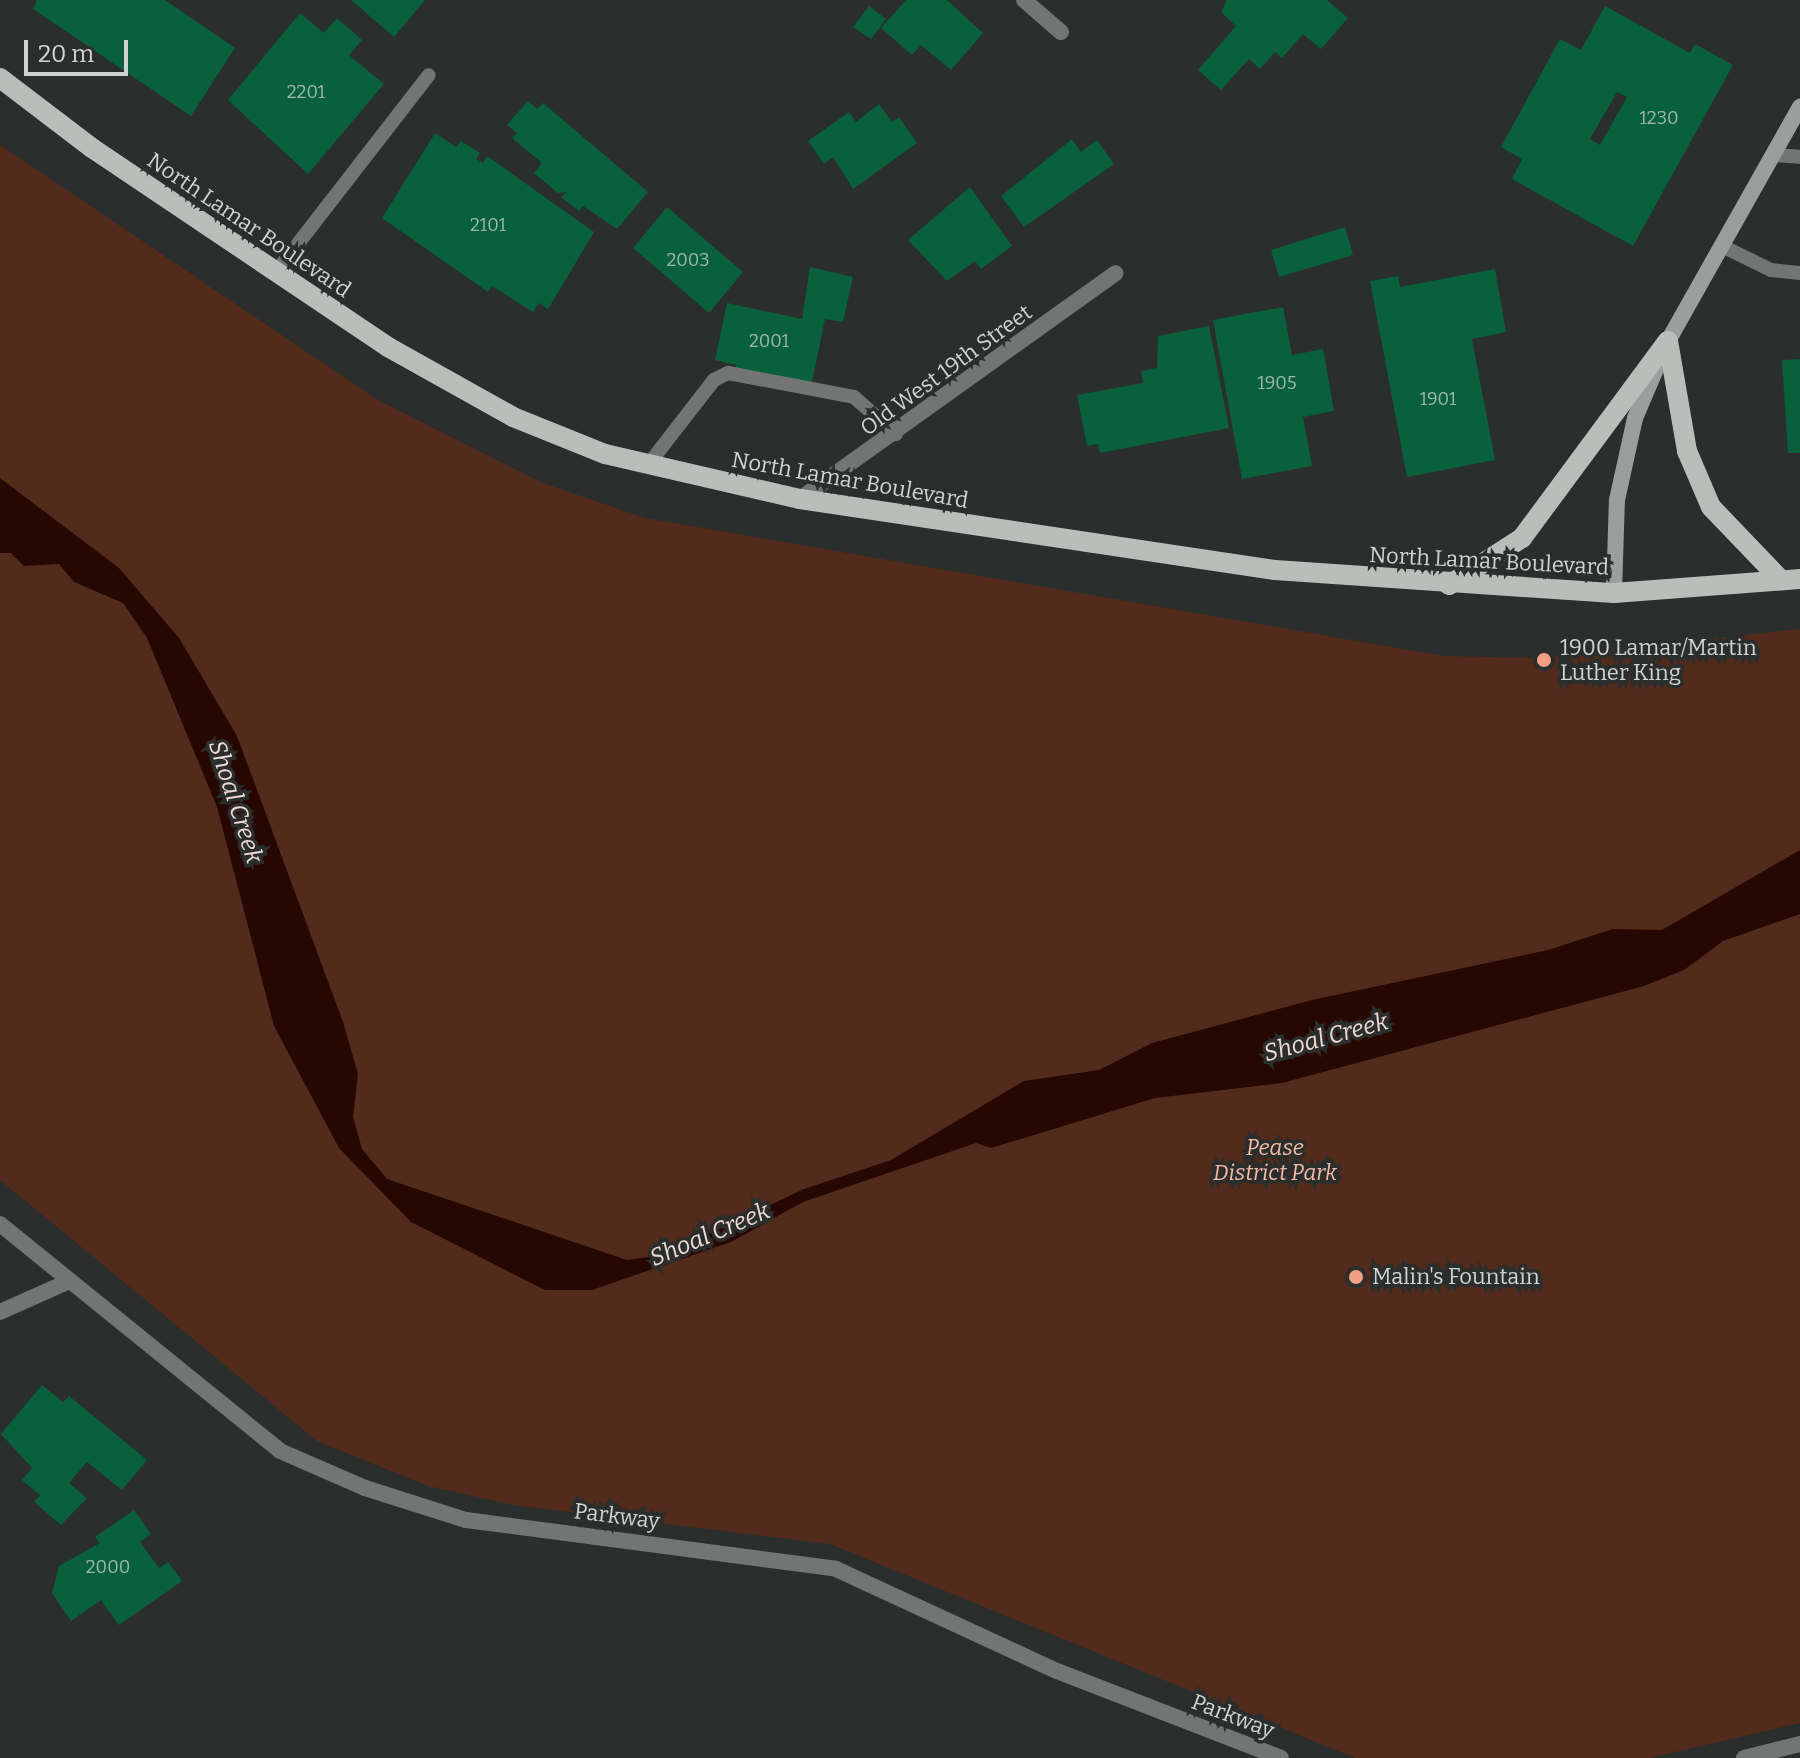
<!DOCTYPE html>
<style>
body{margin:0}
#map{position:relative;width:1800px;height:1758px;overflow:hidden;background:#2a2e2c;font-family:Bitter,serif}
div>[style]{position:absolute}
.green>*{inset:0;background:#532b1d}
.water>*{inset:0;background:#270701}
.building>*{inset:0;background:#09603d}
.lane>*{height:14px;margin:-7px;padding:0 7px;transform-origin:7px;border-radius:7px;background:#737574}
.street>*{height:16px;margin:-8px;padding:0 8px;transform-origin:8px;border-radius:8px;background:#737574}
.secondary>*{height:16px;margin:-8px;padding:0 8px;transform-origin:8px;border-radius:8px;background:#9b9e9c}
.primary>*{height:20px;margin:-10px;padding:0 10px;transform-origin:10px;border-radius:10px;background:#b9bebb}
.dots>*{width:22px;height:22px;translate:-50% -50%;box-sizing:border-box;border:4px solid #2a2e2c;border-radius:50%}
span{translate:-50% -50%;white-space:nowrap;text-align:center;line-height:1.15;-webkit-text-stroke:7px #2a2e2c;paint-order:stroke}
.number-label{font-size:18px;color:#9eb6ac}
.number-label span{-webkit-text-stroke-width:0}
.street-label{font-size:22px;color:#d0d3d1}
.poi-label{font-size:22px;color:#d0d3d1}
.left{translate:0 -50%;text-align:left}
.park-label{font-size:22px;color:#f6baa6;font-style:italic}
.water-label{font-size:24px;color:#f0dbd4;font-style:italic}
.scale{position:absolute;left:24px;top:40px;width:104px;height:36px;box-sizing:border-box;border:4px solid #d0d3d1;border-top:0;padding-left:10px;font-size:24px;line-height:28px;white-space:nowrap;color:#d0d3d1;-webkit-text-stroke:6px #2a2e2c;paint-order:stroke}
</style>
<div id="map">
<div class="green">
<div style="clip-path:polygon(0 145px,378px 400px,543px 483px,645px 518px,1444px 656px,1539px 658px,1800px 629px,1800px 1723px,1649px 1758px,1355px 1758px,830px 1544px,513px 1505px,428px 1486px,317px 1441px,0 1180px)"></div>
</div>
<div class="water">
<div style="clip-path:polygon(0 478px,119px 568px,179px 638px,237px 736px,343px 1022px,358px 1074px,353px 1117px,362px 1149px,387px 1179px,627px 1260px,663px 1255px,804px 1189px,891px 1160px,1024px 1081px,1099px 1070px,1152px 1043px,1312px 1000px,1548px 950px,1613px 929px,1662px 930px,1800px 850px,1800px 914px,1723px 941px,1684px 970px,1644px 986px,1282px 1083px,1155px 1098px,991px 1148px,976px 1143px,803px 1202px,731px 1242px,592px 1290px,545px 1290px,411px 1222px,339px 1148px,274px 1026px,217px 807px,147px 638px,123px 603px,74px 582px,59px 564px,24px 566px,11px 553px,0 553px)"></div>
</div>
<div class="building">
<div style="clip-path:polygon(37px 0,165px 0,235px 48px,191px 116px,33px 9px)"></div>
<div style="clip-path:polygon(351px 0,425px 0,394px 37px)"></div>
<div style="clip-path:polygon(906px 0,947px 0,983px 33px,951px 70px,921px 45px,912px 55px,881px 28px)"></div>
<div style="clip-path:polygon(1227px 0,1327px 0,1348px 18px,1321px 49px,1303px 34px,1282px 58px,1275px 52px,1260px 69px,1249px 59px,1221px 90px,1198px 70px,1236px 26px,1221px 12px)"></div>
<div style="clip-path:polygon(869px 6px,886px 19px,871px 39px,853px 27px)"></div>
<div style="clip-path:polygon(evenodd,1605px 6px,1690px 53px,1695px 44px,1733px 65px,1633px 246px,1512px 179px,1522px 159px,1501px 147px,1560px 39px,1581px 50px,1605px 6px,1617px 92px,1627px 97px,1600px 145px,1590px 139px,1617px 92px)"></div>
<div style="clip-path:polygon(300px 13px,324px 33px,337px 18px,362px 40px,349px 55px,384px 84px,308px 174px,228px 100px)"></div>
<div style="clip-path:polygon(528px 101px,537px 109px,543px 103px,648px 192px,617px 229px,583px 206px,579px 211px,561px 197px,566px 192px,558px 193px,534px 173px,542px 163px,512px 138px,517px 133px,507px 125px)"></div>
<div style="clip-path:polygon(879px 104px,892px 122px,899px 117px,917px 143px,853px 189px,833px 157px,824px 164px,808px 141px,849px 112px,856px 122px)"></div>
<div style="clip-path:polygon(435px 133px,456px 147px,461px 141px,480px 153px,476px 159px,483px 163px,487px 156px,594px 232px,548px 309px,539px 303px,533px 312px,492px 286px,488px 292px,382px 218px)"></div>
<div style="clip-path:polygon(1072px 139px,1081px 152px,1097px 140px,1114px 164px,1024px 227px,1001px 196px)"></div>
<div style="clip-path:polygon(970px 187px,1012px 246px,981px 269px,975px 261px,947px 281px,908px 240px)"></div>
<div style="clip-path:polygon(667px 207px,743px 272px,709px 313px,633px 248px)"></div>
<div style="clip-path:polygon(1345px 227px,1353px 255px,1279px 277px,1271px 250px)"></div>
<div style="clip-path:polygon(810px 267px,853px 277px,843px 322px,825px 319px,812px 382px,735px 372px,736px 365px,715px 360px,727px 303px,802px 319px)"></div>
<div style="clip-path:polygon(1495px 269px,1506px 332px,1472px 339px,1495px 460px,1407px 477px,1370px 281px,1398px 276px,1400px 287px)"></div>
<div style="clip-path:polygon(1283px 307px,1292px 355px,1323px 349px,1334px 411px,1303px 417px,1312px 466px,1242px 479px,1213px 320px)"></div>
<div style="clip-path:polygon(1209px 326px,1229px 428px,1100px 453px,1098px 444px,1087px 446px,1077px 395px,1143px 383px,1141px 371px,1157px 368px,1158px 336px)"></div>
<div style="clip-path:polygon(1800px 359px,1800px 453px,1788px 453px,1782px 360px)"></div>
<div style="clip-path:polygon(42px 1385px,63px 1402px,69px 1396px,147px 1460px,122px 1490px,87px 1462px,69px 1483px,87px 1498px,61px 1525px,34px 1502px,40px 1495px,22px 1480px,32px 1468px,1px 1434px)"></div>
<div style="clip-path:polygon(134px 1510px,151px 1534px,140px 1542px,159px 1568px,168px 1562px,182px 1581px,119px 1625px,101px 1600px,71px 1621px,52px 1593px,59px 1566px,100px 1543px,95px 1537px)"></div>
</div>
<div class="lane">
<div style="left:1773px;top:155px;width:27px;rotate:4deg"></div>
<div style="left:1722px;top:246px;width:55px;rotate:26.1deg"></div>
<div style="left:1771px;top:270px;width:29px;rotate:6deg"></div>
<div style="left:276px;top:272px;width:249px;rotate:-52.2deg"></div>
<div style="left:648px;top:465px;width:108px;rotate:-52.2deg"></div>
<div style="left:714px;top:380px;width:16px;rotate:-27deg"></div>
<div style="left:728px;top:373px;width:128px;rotate:10.8deg"></div>
<div style="left:854px;top:397px;width:56px;rotate:41.4deg"></div>
</div>
<div class="street">
<div style="left:1024px;top:0;width:49px;rotate:40.9deg"></div>
<div style="left:800px;top:499px;width:388px;rotate:-35.6deg"></div>
<div style="left:0;top:1224px;width:360px;rotate:39deg"></div>
<div style="left:280px;top:1451px;width:93px;rotate:23.5deg"></div>
<div style="left:365px;top:1488px;width:106px;rotate:17.6deg"></div>
<div style="left:466px;top:1520px;width:373px;rotate:7.5deg"></div>
<div style="left:836px;top:1569px;width:243px;rotate:24.8deg"></div>
<div style="left:1057px;top:1671px;width:240px;rotate:21.2deg"></div>
<div style="left:0;top:1312px;width:73px;rotate:-24.1deg"></div>
<div style="left:1744px;top:1758px;width:58px;rotate:-14deg"></div>
</div>
<div class="secondary">
<div style="left:1614px;top:593px;width:93px;rotate:-88.2deg"></div>
<div style="left:1617px;top:500px;width:84px;rotate:-77.6deg"></div>
<div style="left:1635px;top:418px;width:84px;rotate:-66.8deg"></div>
<div style="left:1668px;top:341px;width:269px;rotate:-60.6deg"></div>
</div>
<div class="primary">
<div style="left:0;top:78px;width:116px;rotate:37.3deg"></div>
<div style="left:92px;top:148px;width:357px;rotate:33.9deg"></div>
<div style="left:388px;top:347px;width:143px;rotate:29.2deg"></div>
<div style="left:513px;top:417px;width:99px;rotate:21.9deg"></div>
<div style="left:605px;top:454px;width:200px;rotate:13deg"></div>
<div style="left:800px;top:499px;width:480px;rotate:8.5deg"></div>
<div style="left:1275px;top:570px;width:340px;rotate:3.9deg"></div>
<div style="left:1614px;top:593px;width:187px;rotate:-4.3deg"></div>
<div style="left:1668px;top:341px;width:112px;rotate:80.2deg"></div>
<div style="left:1687px;top:451px;width:61px;rotate:66.8deg"></div>
<div style="left:1711px;top:507px;width:101px;rotate:46.2deg"></div>
<div style="left:1449px;top:585px;width:87px;rotate:-32.8deg"></div>
<div style="left:1522px;top:538px;width:245px;rotate:-53.5deg"></div>
</div>
<div class="dots">
<div style="left:1544px;top:660px;background:#f39f83"></div>
<div style="left:1356px;top:1277px;background:#f39f83"></div>
</div>
<div class="number-label">
<span style="left:306px;top:92px">2201</span>
<span style="left:1659px;top:118px">1230</span>
<span style="left:488px;top:225px">2101</span>
<span style="left:688px;top:260px">2003</span>
<span style="left:769px;top:341px">2001</span>
<span style="left:1277px;top:383px">1905</span>
<span style="left:1438px;top:399px">1901</span>
<span style="left:108px;top:1567px">2000</span>
</div>
<div class="street-label">
<span style="left:249px;top:225px;rotate:34deg">North Lamar Boulevard</span>
<span style="left:946px;top:370px;rotate:-36deg">Old West 19th Street</span>
<span style="left:850px;top:480px;rotate:10deg">North Lamar Boulevard</span>
<span style="left:1489px;top:561px;rotate:3deg">North Lamar Boulevard</span>
<span style="left:617px;top:1516px;rotate:7deg">Parkway</span>
<span style="left:1233px;top:1716px;rotate:21deg">Parkway</span>
</div>
<div class="poi-label">
<span class="left" style="left:1560px;top:660px">1900 Lamar/Martin<br>Luther King</span>
<span class="left" style="left:1372px;top:1277px">Malin's Fountain</span>
</div>
<div class="park-label">
<span style="left:1275px;top:1160px">Pease<br>District Park</span>
</div>
<div class="water-label">
<span style="left:235px;top:802px;rotate:72deg">Shoal Creek</span>
<span style="left:1326px;top:1038px;rotate:-15deg">Shoal Creek</span>
<span style="left:710px;top:1235px;rotate:-23deg">Shoal Creek</span>
</div>
<div class="scale">20 m</div>
</div>
